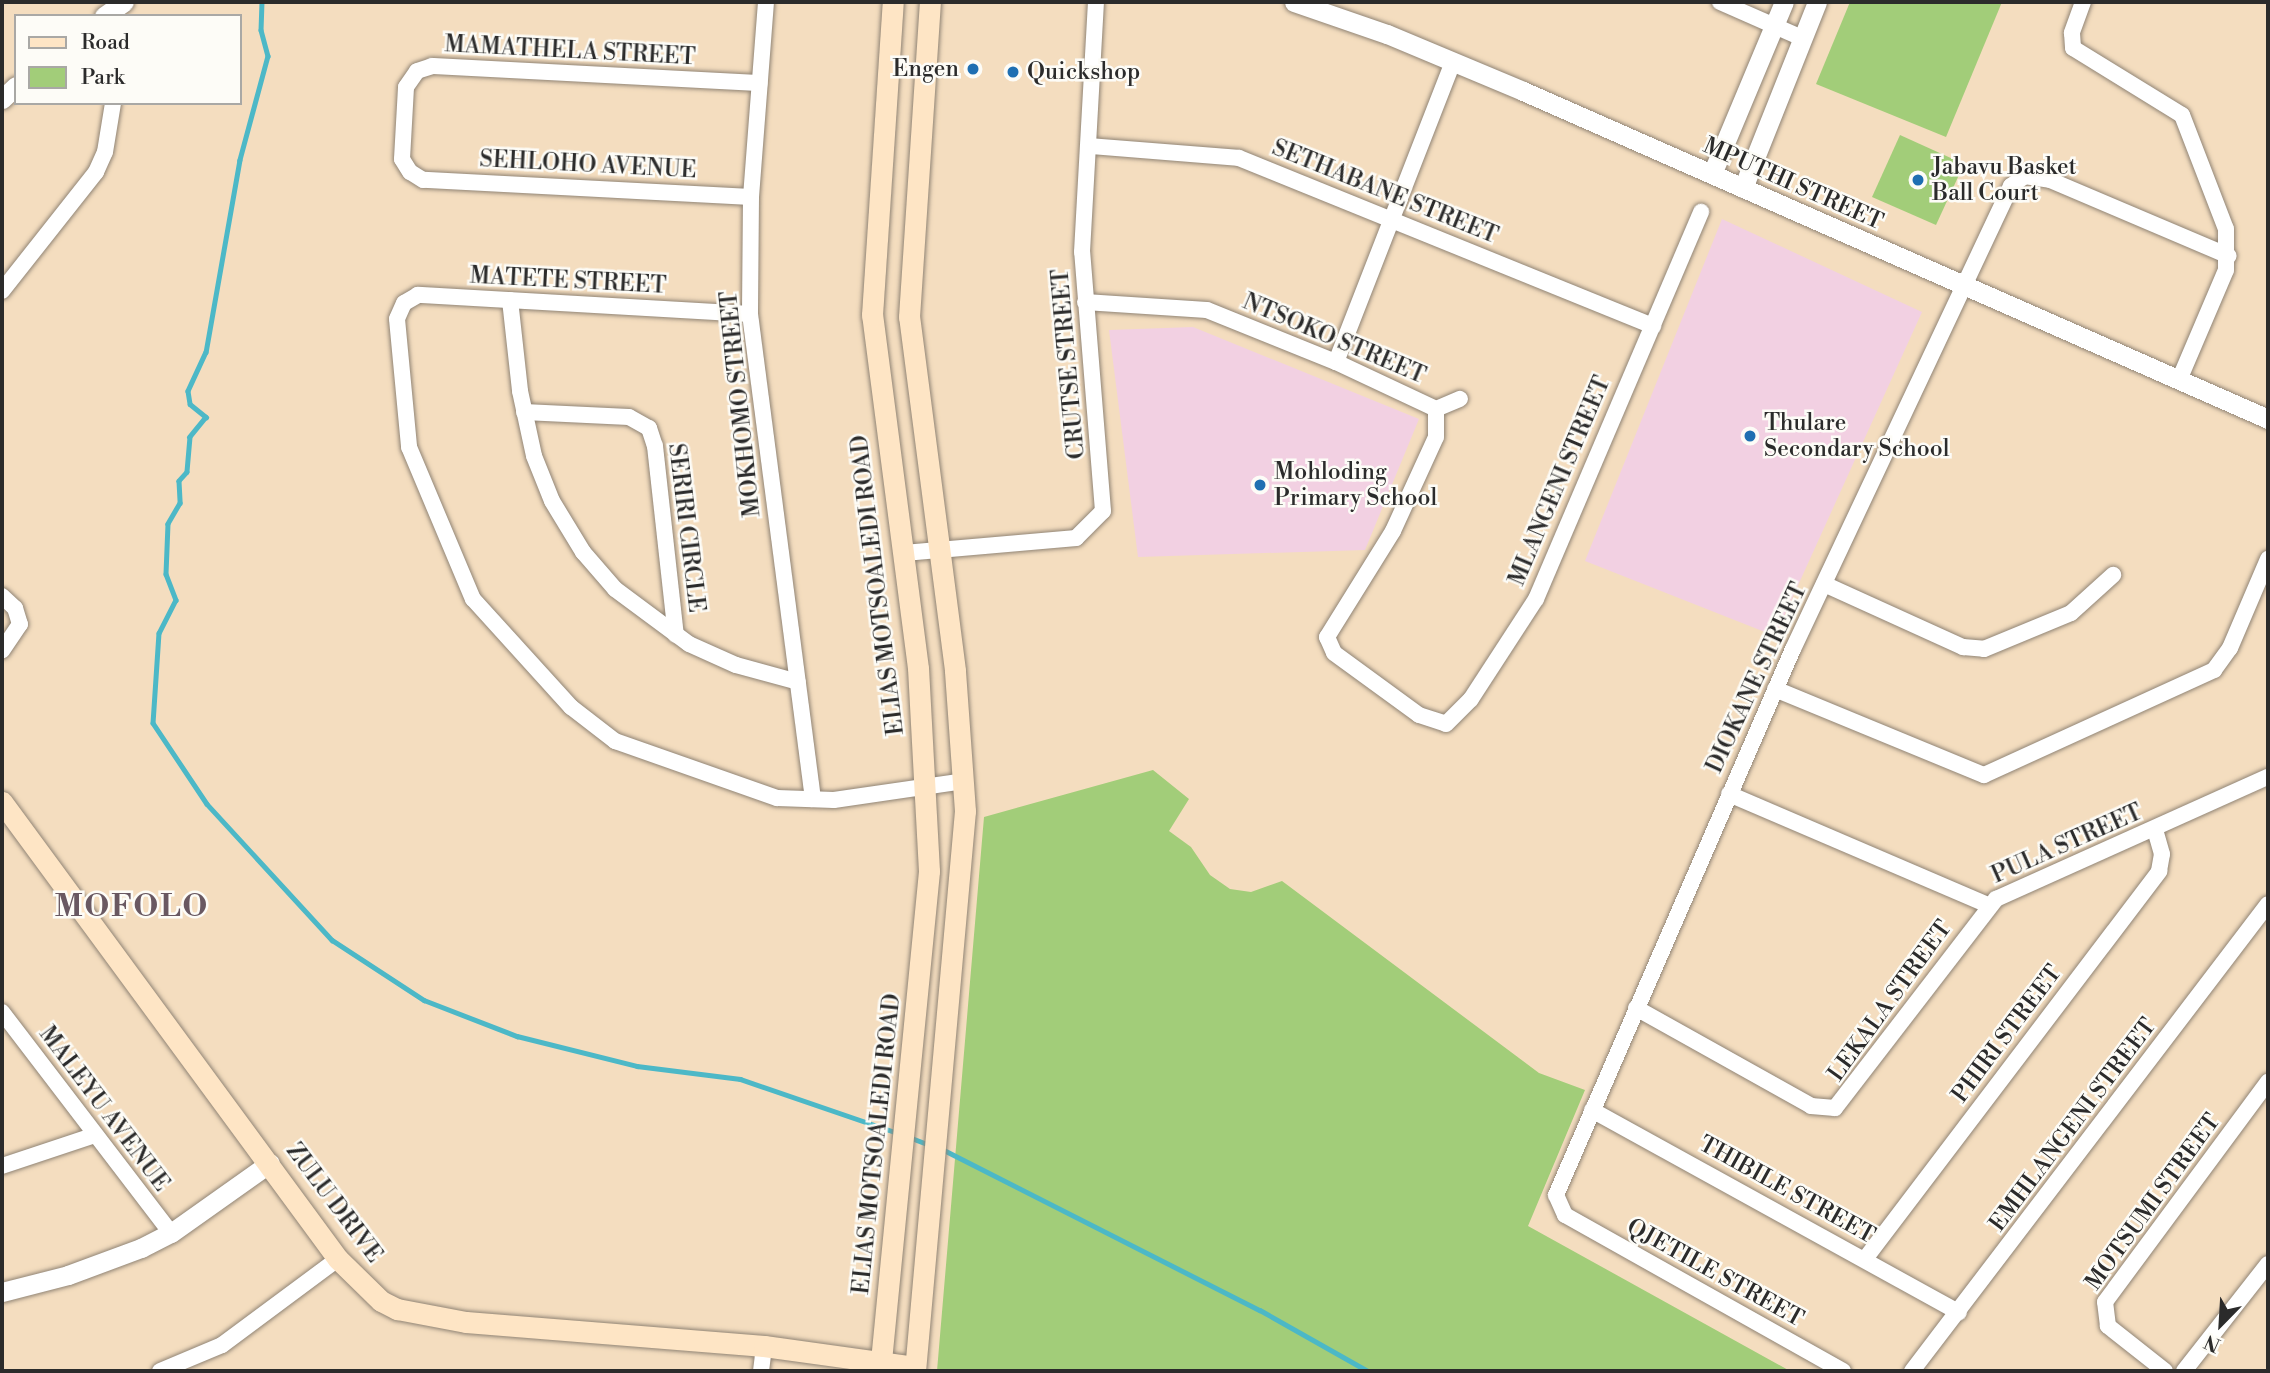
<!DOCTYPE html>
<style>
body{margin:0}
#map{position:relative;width:2270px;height:1373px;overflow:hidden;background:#f4ddbf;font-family:"Libre Bodoni",serif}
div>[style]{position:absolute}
.built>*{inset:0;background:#f2d0e2}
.green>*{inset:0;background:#a2cd79}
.stream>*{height:4.5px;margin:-2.25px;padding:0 2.25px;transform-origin:2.25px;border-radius:2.25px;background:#4cb8c7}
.roads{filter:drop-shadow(0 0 2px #908475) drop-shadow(0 0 2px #908475)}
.minor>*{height:16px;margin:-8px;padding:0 8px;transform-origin:8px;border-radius:8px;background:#fff}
.tertiary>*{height:19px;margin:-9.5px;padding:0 9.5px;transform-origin:9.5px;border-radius:9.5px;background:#fff}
.secondary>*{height:21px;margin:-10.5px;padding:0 10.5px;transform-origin:10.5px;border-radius:10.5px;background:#fee5c5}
.dots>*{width:19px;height:19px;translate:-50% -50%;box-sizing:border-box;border:4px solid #fdfcf7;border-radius:50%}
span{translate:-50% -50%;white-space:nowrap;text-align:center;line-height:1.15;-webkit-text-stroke:5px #fdfcf7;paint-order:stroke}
.street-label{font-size:23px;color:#2b2b2b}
.poi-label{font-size:23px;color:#2b2b2b}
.right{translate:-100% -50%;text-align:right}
.left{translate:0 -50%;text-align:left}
.district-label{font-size:30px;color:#695861;font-weight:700;letter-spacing:2px}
.frame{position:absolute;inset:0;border:4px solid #2b2b2b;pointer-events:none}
.legend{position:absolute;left:14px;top:14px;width:228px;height:91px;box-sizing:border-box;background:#fdfcf7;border:2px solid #a9a8a5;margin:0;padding:9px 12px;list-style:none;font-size:21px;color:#2b2b2b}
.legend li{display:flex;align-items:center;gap:14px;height:35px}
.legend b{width:35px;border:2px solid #a9a8a5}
.north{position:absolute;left:2186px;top:1289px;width:70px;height:70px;-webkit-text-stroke:5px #fdfcf7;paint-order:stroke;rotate:204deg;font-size:19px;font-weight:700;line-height:28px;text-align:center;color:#2b2b2b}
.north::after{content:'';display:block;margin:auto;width:24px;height:32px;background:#2b2b2b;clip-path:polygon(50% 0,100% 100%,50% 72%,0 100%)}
</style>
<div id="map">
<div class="built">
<div style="clip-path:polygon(1722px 219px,1922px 312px,1775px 636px,1585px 561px)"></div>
<div style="clip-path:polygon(1193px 327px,1419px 419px,1365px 550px,1138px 557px,1109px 330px)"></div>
</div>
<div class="green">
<div style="clip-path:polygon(1850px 2px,2002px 2px,1946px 137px,1816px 84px)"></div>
<div style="clip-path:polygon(1900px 135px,1964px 164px,1936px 225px,1872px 197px)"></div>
<div style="clip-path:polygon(1153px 770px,1189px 799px,1169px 831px,1191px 847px,1210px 875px,1230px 889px,1251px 892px,1282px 881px,1539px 1073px,1585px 1090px,1528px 1226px,1790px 1371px,937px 1371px,984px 817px)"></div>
</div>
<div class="stream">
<div style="left:262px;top:2px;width:28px;rotate:92deg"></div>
<div style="left:261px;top:30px;width:27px;rotate:75deg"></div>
<div style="left:268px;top:56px;width:108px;rotate:105.1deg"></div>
<div style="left:240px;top:160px;width:195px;rotate:100deg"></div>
<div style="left:206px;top:352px;width:43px;rotate:114.8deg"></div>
<div style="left:188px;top:391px;width:13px;rotate:81deg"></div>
<div style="left:190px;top:404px;width:21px;rotate:39deg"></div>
<div style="left:206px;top:417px;width:26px;rotate:129deg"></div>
<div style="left:190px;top:437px;width:35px;rotate:95deg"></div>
<div style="left:187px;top:472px;width:12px;rotate:132deg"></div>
<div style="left:179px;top:481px;width:22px;rotate:87deg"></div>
<div style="left:180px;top:503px;width:24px;rotate:120deg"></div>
<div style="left:168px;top:524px;width:50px;rotate:92.3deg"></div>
<div style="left:166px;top:574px;width:28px;rotate:69deg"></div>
<div style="left:176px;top:600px;width:37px;rotate:117deg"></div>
<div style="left:159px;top:633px;width:90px;rotate:93.8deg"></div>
<div style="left:153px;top:723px;width:97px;rotate:56.3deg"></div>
<div style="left:207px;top:804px;width:185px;rotate:47.4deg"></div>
<div style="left:332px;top:940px;width:110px;rotate:33.1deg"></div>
<div style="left:424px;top:1000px;width:100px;rotate:21.2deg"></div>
<div style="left:517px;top:1036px;width:124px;rotate:14deg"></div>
<div style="left:637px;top:1066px;width:104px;rotate:7.2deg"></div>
<div style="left:740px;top:1079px;width:167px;rotate:18.9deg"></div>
<div style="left:909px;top:1137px;width:19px;rotate:21deg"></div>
<div style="left:942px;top:1149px;width:356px;rotate:26.9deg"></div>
<div style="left:1260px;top:1310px;width:124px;rotate:29.5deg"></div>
</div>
<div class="roads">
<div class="minor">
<div style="left:766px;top:2px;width:196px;rotate:94.4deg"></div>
<div style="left:751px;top:197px;width:117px;rotate:90.5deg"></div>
<div style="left:750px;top:314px;width:489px;rotate:82.6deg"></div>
<div style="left:1720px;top:2px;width:90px;rotate:23.7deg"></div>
<div style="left:2083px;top:2px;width:33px;rotate:110deg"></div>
<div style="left:2072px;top:33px;width:15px;rotate:86deg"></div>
<div style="left:2073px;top:48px;width:128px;rotate:31.6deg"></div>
<div style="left:2182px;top:115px;width:122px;rotate:68.9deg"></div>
<div style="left:2226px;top:229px;width:41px;rotate:90deg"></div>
<div style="left:2226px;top:270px;width:120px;rotate:113.1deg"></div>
<div style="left:1090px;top:146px;width:149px;rotate:4.6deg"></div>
<div style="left:1239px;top:158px;width:447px;rotate:22.1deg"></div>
<div style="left:751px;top:197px;width:328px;rotate:-177deg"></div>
<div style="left:423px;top:180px;width:15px;rotate:-148deg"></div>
<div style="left:410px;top:172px;width:15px;rotate:-122deg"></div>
<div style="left:402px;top:159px;width:72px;rotate:-86.8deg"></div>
<div style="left:406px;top:87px;width:19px;rotate:-55deg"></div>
<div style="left:417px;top:71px;width:16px;rotate:-18deg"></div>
<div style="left:432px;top:66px;width:328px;rotate:3deg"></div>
<div style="left:2px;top:291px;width:152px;rotate:-51.7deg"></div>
<div style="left:96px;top:172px;width:22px;rotate:-66deg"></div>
<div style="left:105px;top:152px;width:50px;rotate:-80.7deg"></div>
<div style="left:510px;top:300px;width:92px;rotate:83.7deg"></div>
<div style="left:520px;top:391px;width:66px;rotate:77.8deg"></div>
<div style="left:534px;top:456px;width:48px;rotate:68.2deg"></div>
<div style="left:552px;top:501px;width:60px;rotate:58.7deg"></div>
<div style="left:583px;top:552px;width:49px;rotate:49.1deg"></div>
<div style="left:615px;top:589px;width:92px;rotate:36.6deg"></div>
<div style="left:689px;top:644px;width:51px;rotate:24.1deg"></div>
<div style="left:736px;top:665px;width:64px;rotate:15.3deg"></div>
<div style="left:1085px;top:302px;width:122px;rotate:3.8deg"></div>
<div style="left:1207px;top:310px;width:139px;rotate:22deg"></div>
<div style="left:1336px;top:362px;width:110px;rotate:25.2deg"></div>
<div style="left:1436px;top:409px;width:28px;rotate:90deg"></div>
<div style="left:1436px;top:437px;width:103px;rotate:114.6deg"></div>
<div style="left:1393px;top:531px;width:125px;rotate:121.9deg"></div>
<div style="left:1327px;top:637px;width:17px;rotate:66deg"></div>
<div style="left:1334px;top:653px;width:105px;rotate:36.1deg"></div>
<div style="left:1419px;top:715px;width:28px;rotate:18deg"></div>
<div style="left:1446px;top:724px;width:35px;rotate:-45deg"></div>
<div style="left:1471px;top:699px;width:119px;rotate:-57deg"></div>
<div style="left:1536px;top:599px;width:421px;rotate:-66.9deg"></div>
<div style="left:750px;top:314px;width:333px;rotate:-176.7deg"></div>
<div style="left:418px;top:295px;width:16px;rotate:150deg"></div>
<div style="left:404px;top:303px;width:17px;rotate:114deg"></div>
<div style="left:397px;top:319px;width:129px;rotate:84.6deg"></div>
<div style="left:409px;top:447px;width:165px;rotate:67.2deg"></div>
<div style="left:473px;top:599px;width:146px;rotate:47.8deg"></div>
<div style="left:571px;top:707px;width:56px;rotate:37.7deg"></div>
<div style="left:615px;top:741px;width:172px;rotate:19.4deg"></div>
<div style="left:777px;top:798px;width:57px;rotate:2deg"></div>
<div style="left:834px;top:800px;width:131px;rotate:-8.3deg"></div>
<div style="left:1336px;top:362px;width:322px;rotate:-68.7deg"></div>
<div style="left:1436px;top:409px;width:26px;rotate:-23deg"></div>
<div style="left:524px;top:412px;width:105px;rotate:2.7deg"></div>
<div style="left:629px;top:417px;width:23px;rotate:29deg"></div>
<div style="left:649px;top:428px;width:19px;rotate:72deg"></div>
<div style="left:655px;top:446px;width:190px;rotate:83.7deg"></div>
<div style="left:904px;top:553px;width:173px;rotate:-5deg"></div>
<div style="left:1076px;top:538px;width:38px;rotate:-45deg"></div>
<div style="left:1103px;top:511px;width:260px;rotate:-94.6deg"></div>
<div style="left:1082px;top:252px;width:250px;rotate:-86.8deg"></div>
<div style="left:1824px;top:584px;width:153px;rotate:24.4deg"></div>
<div style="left:1963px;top:647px;width:21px;rotate:5deg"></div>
<div style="left:1984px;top:649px;width:94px;rotate:-22.5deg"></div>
<div style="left:2071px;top:613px;width:57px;rotate:-42.1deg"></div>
<div style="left:2px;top:596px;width:18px;rotate:43deg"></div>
<div style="left:15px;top:608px;width:17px;rotate:73deg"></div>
<div style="left:20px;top:624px;width:32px;rotate:124deg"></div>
<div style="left:1775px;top:689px;width:226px;rotate:22.4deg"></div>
<div style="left:1984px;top:775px;width:253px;rotate:-24.5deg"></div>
<div style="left:2214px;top:670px;width:27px;rotate:-54deg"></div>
<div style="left:2230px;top:648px;width:97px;rotate:-66.9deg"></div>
<div style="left:1729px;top:794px;width:282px;rotate:23.2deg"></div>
<div style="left:1636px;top:1008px;width:201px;rotate:29.2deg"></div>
<div style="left:1811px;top:1106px;width:24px;rotate:5deg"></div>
<div style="left:1835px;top:1108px;width:264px;rotate:-52.4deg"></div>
<div style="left:1996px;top:899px;width:298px;rotate:-24.2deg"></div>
<div style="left:2px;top:1012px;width:278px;rotate:52.6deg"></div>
<div style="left:1592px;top:1110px;width:419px;rotate:28.9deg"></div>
<div style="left:2px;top:1166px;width:95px;rotate:-18.4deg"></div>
<div style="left:1865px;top:1259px;width:487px;rotate:-52.8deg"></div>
<div style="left:2159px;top:871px;width:17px;rotate:-80deg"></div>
<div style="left:2162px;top:854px;width:25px;rotate:-106deg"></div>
<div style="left:160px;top:1371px;width:67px;rotate:-22.8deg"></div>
<div style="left:222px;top:1345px;width:144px;rotate:-36.6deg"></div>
<div style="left:761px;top:1371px;width:25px;rotate:-83deg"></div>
<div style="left:1843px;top:1371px;width:319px;rotate:-150.7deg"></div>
<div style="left:1565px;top:1215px;width:22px;rotate:-114deg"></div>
<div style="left:1556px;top:1195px;width:595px;rotate:-66.54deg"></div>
<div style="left:1793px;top:649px;width:512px;rotate:-64.79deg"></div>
<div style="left:2011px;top:186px;width:17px;rotate:-36deg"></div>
<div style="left:2025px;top:176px;width:25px;rotate:9deg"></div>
<div style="left:2050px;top:180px;width:194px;rotate:23deg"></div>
<div style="left:1912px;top:1371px;width:587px;rotate:-52.68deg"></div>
<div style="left:2165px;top:1371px;width:73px;rotate:-141.7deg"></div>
<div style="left:2108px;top:1326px;width:24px;rotate:-97deg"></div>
<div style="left:2105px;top:1302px;width:274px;rotate:-53.5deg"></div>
<div style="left:2184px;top:1371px;width:136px;rotate:-51.9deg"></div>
</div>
<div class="tertiary">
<div style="left:1294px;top:2px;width:98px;rotate:19deg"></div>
<div style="left:1387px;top:34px;width:147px;rotate:22.7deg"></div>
<div style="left:1523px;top:91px;width:814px;rotate:23.76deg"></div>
<div style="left:104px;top:16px;width:24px;rotate:-35deg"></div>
<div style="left:2px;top:99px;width:19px;rotate:-43deg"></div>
<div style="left:1712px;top:174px;width:186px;rotate:-67.3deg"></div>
<div style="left:1743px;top:188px;width:200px;rotate:-68.3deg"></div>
<div style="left:2px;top:1292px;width:68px;rotate:-14.4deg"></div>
<div style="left:68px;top:1275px;width:78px;rotate:-20.3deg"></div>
<div style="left:141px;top:1248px;width:34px;rotate:-27deg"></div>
<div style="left:171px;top:1233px;width:121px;rotate:-35.3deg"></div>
</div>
<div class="secondary">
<div style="left:2px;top:802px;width:567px;rotate:53.68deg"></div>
<div style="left:338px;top:1259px;width:60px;rotate:44.3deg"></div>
<div style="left:381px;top:1301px;width:18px;rotate:27deg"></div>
<div style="left:397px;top:1309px;width:70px;rotate:10.7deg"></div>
<div style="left:466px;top:1322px;width:299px;rotate:4.6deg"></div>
<div style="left:764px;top:1346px;width:152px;rotate:7.9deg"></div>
<div style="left:880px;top:1371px;width:502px;rotate:-84.4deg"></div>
<div style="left:929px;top:871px;width:203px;rotate:-93.1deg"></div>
<div style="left:918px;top:668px;width:356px;rotate:-97.4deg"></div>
<div style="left:872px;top:315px;width:314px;rotate:-86.2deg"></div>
<div style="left:915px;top:1371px;width:562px;rotate:-84.9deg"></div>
<div style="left:965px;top:811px;width:141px;rotate:-94.1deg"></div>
<div style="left:955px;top:670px;width:356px;rotate:-97.4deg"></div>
<div style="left:909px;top:317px;width:316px;rotate:-86.2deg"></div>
</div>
</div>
<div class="dots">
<div style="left:973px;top:69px;background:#1f6fb2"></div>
<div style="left:1013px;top:72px;background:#1f6fb2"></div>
<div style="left:1918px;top:180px;background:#1f6fb2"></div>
<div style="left:1750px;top:436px;background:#1f6fb2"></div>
<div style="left:1260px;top:485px;background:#1f6fb2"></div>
</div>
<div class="street-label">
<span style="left:570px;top:51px;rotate:3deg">MAMATHELA STREET</span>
<span style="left:588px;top:165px;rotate:3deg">SEHLOHO AVENUE</span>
<span style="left:1793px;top:184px;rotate:24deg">MPUTHI STREET</span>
<span style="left:1385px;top:192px;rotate:22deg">SETHABANE STREET</span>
<span style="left:568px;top:281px;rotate:3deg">MATETE STREET</span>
<span style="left:1334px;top:339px;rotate:23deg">NTSOKO STREET</span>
<span style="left:1069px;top:364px;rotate:-95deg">CRUTSE STREET</span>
<span style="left:741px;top:404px;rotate:-96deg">MOKHOMO STREET</span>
<span style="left:1560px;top:481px;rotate:-67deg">MLANGENI STREET</span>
<span style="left:686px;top:528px;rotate:83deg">SERIRI CIRCLE</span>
<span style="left:878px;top:585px;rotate:-97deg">ELIAS MOTSOALEDI ROAD</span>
<span style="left:1757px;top:678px;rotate:-65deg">DIOKANE STREET</span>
<span style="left:2067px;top:844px;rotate:-24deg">PULA STREET</span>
<span style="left:1890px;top:1001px;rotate:-54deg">LEKALA STREET</span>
<span style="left:2007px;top:1034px;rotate:-53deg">PHIRI STREET</span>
<span style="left:104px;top:1109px;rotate:53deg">MALEYU AVENUE</span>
<span style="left:2073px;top:1125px;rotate:-53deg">EMHLANGENI STREET</span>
<span style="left:877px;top:1144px;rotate:-84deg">ELIAS MOTSOALEDI ROAD</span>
<span style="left:1787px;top:1190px;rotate:29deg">THIBILE STREET</span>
<span style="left:2153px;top:1202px;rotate:-54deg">MOTSUMI STREET</span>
<span style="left:334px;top:1203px;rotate:53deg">ZULU DRIVE</span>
<span style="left:1715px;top:1273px;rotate:29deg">QJETILE STREET</span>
</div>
<div class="poi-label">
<span class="right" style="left:959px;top:69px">Engen</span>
<span class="left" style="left:1027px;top:72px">Quickshop</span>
<span class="left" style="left:1932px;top:180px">Jabavu Basket<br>Ball Court</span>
<span class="left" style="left:1764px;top:436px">Thulare<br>Secondary School</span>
<span class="left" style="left:1274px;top:485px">Mohloding<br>Primary School</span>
</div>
<div class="district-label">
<span style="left:132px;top:907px">MOFOLO</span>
</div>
<div class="frame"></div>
<ul class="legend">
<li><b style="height:9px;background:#fee5c5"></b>Road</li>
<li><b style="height:19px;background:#a2cd79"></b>Park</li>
</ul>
<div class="north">N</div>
</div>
